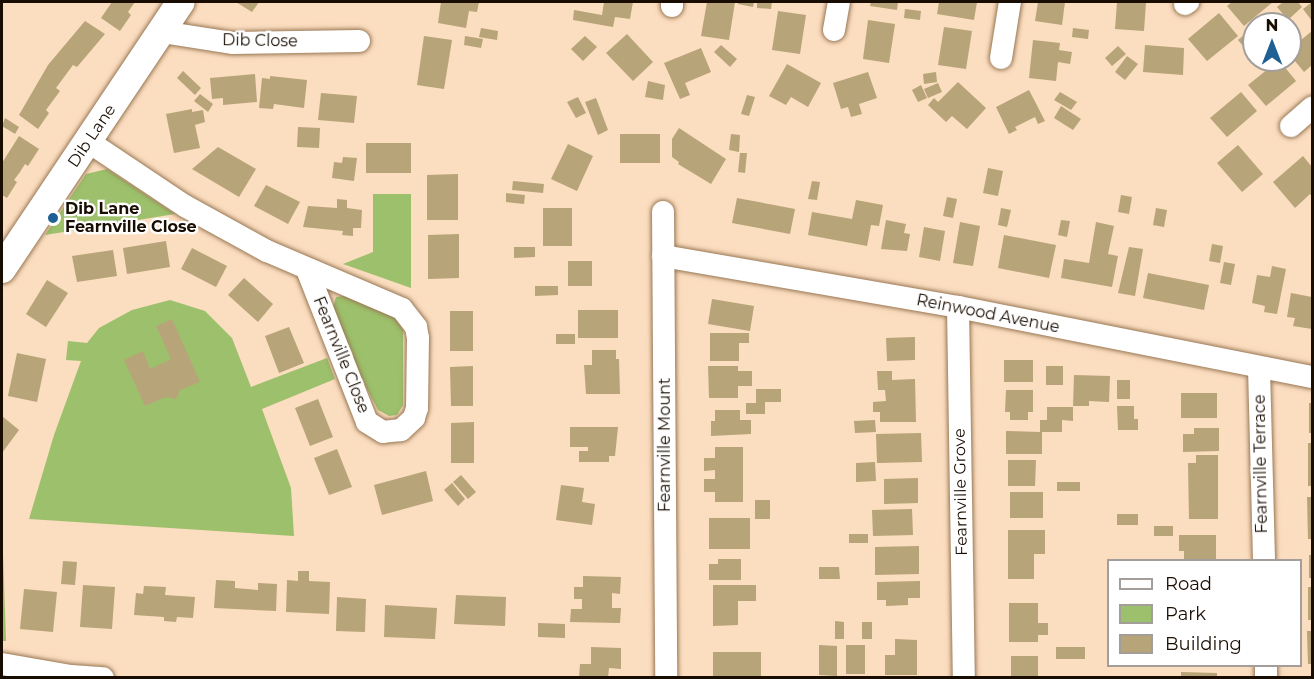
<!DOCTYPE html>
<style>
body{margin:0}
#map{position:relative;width:1314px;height:679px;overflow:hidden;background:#fbddbf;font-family:Montserrat,sans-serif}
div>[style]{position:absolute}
.green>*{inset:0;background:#9cc06b}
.building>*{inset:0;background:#b7a478}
.roads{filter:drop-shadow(0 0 2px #987754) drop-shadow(0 0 2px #987754)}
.minor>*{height:22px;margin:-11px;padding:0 11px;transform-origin:11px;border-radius:11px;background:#fff}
.tertiary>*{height:28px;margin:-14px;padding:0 14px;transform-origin:14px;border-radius:14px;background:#fff}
.dots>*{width:16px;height:16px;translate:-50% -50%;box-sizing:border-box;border:3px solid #fff;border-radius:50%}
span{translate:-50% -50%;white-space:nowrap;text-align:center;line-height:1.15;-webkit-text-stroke:4.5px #fff;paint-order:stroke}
.street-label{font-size:16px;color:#190d02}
.poi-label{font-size:16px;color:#190d02;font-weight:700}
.left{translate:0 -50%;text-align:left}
.frame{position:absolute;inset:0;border:3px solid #190d02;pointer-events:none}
.legend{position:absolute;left:1107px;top:559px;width:195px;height:108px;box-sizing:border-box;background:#fff;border:2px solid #a39e9a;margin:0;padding:8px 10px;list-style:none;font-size:18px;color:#190d02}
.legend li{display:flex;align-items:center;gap:12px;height:30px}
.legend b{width:30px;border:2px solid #a39e9a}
.north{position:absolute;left:1242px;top:12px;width:60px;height:60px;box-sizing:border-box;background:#fff;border:2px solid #a39e9a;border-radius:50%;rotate:0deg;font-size:16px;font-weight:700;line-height:24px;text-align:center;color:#190d02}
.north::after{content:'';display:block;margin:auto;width:21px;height:27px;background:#1e5f94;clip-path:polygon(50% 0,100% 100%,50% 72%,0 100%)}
</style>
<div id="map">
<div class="green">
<div style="clip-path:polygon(107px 169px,175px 214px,45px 235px,86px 174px)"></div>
<div style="clip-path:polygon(373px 194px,411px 194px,411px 288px,343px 264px,373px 252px)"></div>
<div style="clip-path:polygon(344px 296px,395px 318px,403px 330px,403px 405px,397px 415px,389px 416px,378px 410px,349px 354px,333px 307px,336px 297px)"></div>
<div style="clip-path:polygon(170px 300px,205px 311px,232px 338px,251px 387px,327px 358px,335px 379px,262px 409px,291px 488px,294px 536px,29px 519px,54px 435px,81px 361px,66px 360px,68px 341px,87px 343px,99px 328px,132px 310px)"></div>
<div style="clip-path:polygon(2px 552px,3px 553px,6px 641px,2px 641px)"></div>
</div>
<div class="building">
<div style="clip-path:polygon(112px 2px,135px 2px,128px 12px,131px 15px,120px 31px,101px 18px)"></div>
<div style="clip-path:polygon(236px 2px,259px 2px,252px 12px)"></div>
<div style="clip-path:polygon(441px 2px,479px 2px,477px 12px,469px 11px,466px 28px,438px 23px)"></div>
<div style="clip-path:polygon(604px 2px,633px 2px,630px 19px,615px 17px,613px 27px,573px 20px,574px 10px,602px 15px)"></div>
<div style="clip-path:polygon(707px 2px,735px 2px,729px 40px,701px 36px)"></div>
<div style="clip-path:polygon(738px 2px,754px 2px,753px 7px,738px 4px)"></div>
<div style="clip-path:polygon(757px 2px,772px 2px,771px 9px,757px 8px)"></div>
<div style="clip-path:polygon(871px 2px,898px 2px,897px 10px,870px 6px)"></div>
<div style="clip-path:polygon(939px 2px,977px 2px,974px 20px,937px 14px)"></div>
<div style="clip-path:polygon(1038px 2px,1065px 2px,1062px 25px,1035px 21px)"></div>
<div style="clip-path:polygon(1117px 2px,1146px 2px,1144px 31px,1115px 29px)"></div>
<div style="clip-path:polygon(1232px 2px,1273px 2px,1244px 26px,1227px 6px)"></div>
<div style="clip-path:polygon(1283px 2px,1298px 2px,1302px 7px,1288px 20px,1277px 7px)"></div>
<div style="clip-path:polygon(1312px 2px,1312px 21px,1303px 9px)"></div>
<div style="clip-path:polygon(905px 9px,921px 11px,920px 20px,904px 18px)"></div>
<div style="clip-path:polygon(778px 11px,806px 15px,800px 54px,772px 50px)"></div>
<div style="clip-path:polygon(1219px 13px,1238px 36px,1207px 61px,1188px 39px)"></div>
<div style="clip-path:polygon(868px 20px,895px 24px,889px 63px,863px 59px)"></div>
<div style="clip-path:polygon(85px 21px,105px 34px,77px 67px,73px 65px,56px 88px,60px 91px,46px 110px,49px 113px,38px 129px,19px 115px,48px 65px)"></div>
<div style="clip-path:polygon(944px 27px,972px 31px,966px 69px,938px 65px)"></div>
<div style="clip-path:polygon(481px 28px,498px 31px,497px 40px,479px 37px)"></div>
<div style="clip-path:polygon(1073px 28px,1089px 30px,1088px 39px,1072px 37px)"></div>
<div style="clip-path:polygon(1251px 29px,1254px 32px,1254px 50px,1249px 53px,1238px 40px)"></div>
<div style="clip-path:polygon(1312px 31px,1312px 65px,1304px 72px,1290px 55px,1290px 49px)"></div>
<div style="clip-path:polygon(627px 34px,653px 62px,633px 81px,606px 53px)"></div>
<div style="clip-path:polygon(424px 36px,452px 40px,444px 89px,417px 85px)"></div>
<div style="clip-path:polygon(465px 36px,483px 39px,481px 48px,464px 45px)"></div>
<div style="clip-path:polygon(585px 36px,597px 47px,583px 61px,571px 49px)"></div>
<div style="clip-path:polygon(1033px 40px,1060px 43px,1059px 50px,1072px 52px,1070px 64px,1058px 62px,1056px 81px,1029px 78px)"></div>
<div style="clip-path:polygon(721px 45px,737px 59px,730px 67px,714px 52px)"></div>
<div style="clip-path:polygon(1145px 45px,1184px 48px,1183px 75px,1143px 72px)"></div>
<div style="clip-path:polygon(1118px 46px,1126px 54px,1112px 66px,1105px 58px)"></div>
<div style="clip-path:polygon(701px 48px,711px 72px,685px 83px,690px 95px,680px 99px,664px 63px)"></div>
<div style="clip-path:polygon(1127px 56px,1138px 64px,1125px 80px,1115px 72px)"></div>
<div style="clip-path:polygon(1279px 60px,1296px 81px,1266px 106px,1248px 85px)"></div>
<div style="clip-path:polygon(787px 64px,821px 83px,808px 107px,791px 97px,786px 105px,769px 96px)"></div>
<div style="clip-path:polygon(183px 71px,201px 88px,195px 95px,177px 78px)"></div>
<div style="clip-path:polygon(868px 72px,877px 98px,859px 104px,862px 114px,851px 117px,848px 107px,841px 109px,833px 83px)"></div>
<div style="clip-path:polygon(936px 72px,937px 82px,924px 84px,923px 74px)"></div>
<div style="clip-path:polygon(255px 74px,257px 102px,223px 105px,223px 98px,212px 99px,210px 78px)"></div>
<div style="clip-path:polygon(270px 76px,307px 80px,304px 108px,274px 104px,273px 109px,259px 108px,262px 78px,270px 79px)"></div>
<div style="clip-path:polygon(648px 81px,665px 85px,663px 100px,645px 97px)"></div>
<div style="clip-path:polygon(958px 82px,986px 108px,967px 129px,952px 116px,946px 122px,928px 105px,934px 98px,938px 102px)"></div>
<div style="clip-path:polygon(938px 83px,942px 92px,928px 98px,924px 89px)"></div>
<div style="clip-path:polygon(921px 85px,927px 98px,918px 102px,912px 90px)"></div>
<div style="clip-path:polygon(1029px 90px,1045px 121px,1038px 124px,1035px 117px,1015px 127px,1017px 130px,1009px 134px,996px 107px)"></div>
<div style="clip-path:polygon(1060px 92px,1077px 102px,1071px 110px,1054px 100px)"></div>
<div style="clip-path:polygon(1241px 92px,1257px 111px,1227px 137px,1210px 118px)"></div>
<div style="clip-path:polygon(321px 93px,357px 96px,354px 123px,318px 120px)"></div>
<div style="clip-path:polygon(200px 94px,213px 104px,208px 112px,194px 101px)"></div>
<div style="clip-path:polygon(747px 95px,755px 97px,749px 116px,741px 114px)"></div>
<div style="clip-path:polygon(578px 97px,586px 113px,576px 118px,567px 102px)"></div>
<div style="clip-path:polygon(596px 98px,608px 130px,598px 135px,585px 102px)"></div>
<div style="clip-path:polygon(1061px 106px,1081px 119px,1073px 130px,1054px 118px)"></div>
<div style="clip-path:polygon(192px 109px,192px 112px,203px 110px,205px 122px,195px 125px,200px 148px,174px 153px,166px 114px)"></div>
<div style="clip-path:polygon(5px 118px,19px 127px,15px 134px,2px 126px)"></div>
<div style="clip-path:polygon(298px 127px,320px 128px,319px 148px,297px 147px)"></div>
<div style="clip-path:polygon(679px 128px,726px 159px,711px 184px,678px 164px,679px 162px,672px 157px,672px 139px)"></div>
<div style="clip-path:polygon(620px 134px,660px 134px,660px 163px,620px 163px)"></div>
<div style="clip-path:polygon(731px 134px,740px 135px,739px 152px,729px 150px)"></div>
<div style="clip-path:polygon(19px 136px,39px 149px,28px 166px,25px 164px,20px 172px,14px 180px,17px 182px,7px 198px,2px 195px,2px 163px)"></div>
<div style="clip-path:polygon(366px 143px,411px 143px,411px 173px,366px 173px)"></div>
<div style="clip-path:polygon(568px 144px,593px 156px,577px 191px,551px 179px)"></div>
<div style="clip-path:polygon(1238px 145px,1263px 174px,1242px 192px,1217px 163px)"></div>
<div style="clip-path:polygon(218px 147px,256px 169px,239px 197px,192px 169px)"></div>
<div style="clip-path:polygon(740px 153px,747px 153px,745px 173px,738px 172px)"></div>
<div style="clip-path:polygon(1303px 156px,1312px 167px,1312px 197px,1310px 194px,1295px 208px,1273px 182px)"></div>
<div style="clip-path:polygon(343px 157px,357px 158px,354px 181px,332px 178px,334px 162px,342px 163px)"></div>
<div style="clip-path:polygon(988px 168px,1003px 171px,998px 196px,983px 193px)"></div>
<div style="clip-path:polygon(458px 174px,458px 220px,427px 220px,427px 175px)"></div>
<div style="clip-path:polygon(513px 181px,544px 184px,543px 193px,512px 190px)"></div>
<div style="clip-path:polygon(812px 181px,820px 182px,817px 200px,808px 199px)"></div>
<div style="clip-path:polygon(266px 185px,300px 202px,288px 224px,254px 206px)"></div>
<div style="clip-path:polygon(506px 193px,525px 195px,524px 204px,506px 202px)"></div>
<div style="clip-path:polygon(1121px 195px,1132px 197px,1129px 214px,1118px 212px)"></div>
<div style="clip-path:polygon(947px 197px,957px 199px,953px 218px,943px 216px)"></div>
<div style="clip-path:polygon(737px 198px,795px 209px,790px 234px,732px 223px)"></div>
<div style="clip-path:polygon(337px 199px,347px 200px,347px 208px,362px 210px,361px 228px,353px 228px,353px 236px,342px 235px,343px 231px,303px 227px,308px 206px,337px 208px)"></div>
<div style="clip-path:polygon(856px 200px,883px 205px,879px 226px,871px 225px,867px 246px,808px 235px,812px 212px,852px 219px)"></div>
<div style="clip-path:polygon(543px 208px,572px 208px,572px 246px,543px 246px)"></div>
<div style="clip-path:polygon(1001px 208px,1011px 210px,1007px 227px,998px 225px)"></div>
<div style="clip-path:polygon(1156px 208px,1167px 210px,1164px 227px,1153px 225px)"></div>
<div style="clip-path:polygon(886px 220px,906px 224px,904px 233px,910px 234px,907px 251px,881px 249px)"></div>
<div style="clip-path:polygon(1061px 220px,1070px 221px,1067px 237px,1058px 235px)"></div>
<div style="clip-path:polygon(960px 222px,980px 226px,973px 266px,953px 263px)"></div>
<div style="clip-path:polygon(1096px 222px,1114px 226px,1108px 254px,1118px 256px,1112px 287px,1061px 278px,1064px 259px,1089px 263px)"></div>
<div style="clip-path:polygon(924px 227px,945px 231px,940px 261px,919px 257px)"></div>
<div style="clip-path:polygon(459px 234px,459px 278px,428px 279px,428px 235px)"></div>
<div style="clip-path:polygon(1004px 235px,1056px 245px,1049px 278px,998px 268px)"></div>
<div style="clip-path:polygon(166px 241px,170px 267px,127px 274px,123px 248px)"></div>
<div style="clip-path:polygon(1212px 244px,1223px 246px,1220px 263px,1209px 261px)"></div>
<div style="clip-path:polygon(514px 247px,535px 247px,535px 257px,514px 258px)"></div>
<div style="clip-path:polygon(1129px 247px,1143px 249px,1135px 296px,1118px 293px)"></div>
<div style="clip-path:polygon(192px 248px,227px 266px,216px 287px,181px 269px)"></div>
<div style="clip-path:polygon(113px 250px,117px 276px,77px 282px,72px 256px)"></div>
<div style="clip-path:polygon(568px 261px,592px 261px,592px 286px,568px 286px)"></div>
<div style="clip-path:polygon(1224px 262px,1235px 264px,1231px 285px,1220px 283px)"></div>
<div style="clip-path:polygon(1272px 266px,1286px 269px,1277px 314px,1264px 312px,1265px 306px,1252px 303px,1257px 275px,1270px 277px)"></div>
<div style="clip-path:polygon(1148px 273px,1209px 285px,1204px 310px,1143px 298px)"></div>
<div style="clip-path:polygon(244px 278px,273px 304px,258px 322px,228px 295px)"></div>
<div style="clip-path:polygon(47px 280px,68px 293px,46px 327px,26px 314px)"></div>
<div style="clip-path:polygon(535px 286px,558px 286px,558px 295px,535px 296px)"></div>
<div style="clip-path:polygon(1291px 293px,1312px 297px,1312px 329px,1293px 326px,1295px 318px,1287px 317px)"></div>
<div style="clip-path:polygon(712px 299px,754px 306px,750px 331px,708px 324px)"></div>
<div style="clip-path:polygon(578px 310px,618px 310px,618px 338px,578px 338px)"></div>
<div style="clip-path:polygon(450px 311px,473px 311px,473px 351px,450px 351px)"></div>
<div style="clip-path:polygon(172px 319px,200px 382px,180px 390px,176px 399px,166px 397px,145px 406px,124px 360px,143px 351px,150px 369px,171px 359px,156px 326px)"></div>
<div style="clip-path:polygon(289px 327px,304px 363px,279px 373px,265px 336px)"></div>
<div style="clip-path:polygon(710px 333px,749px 333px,749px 343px,739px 343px,739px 361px,710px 361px)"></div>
<div style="clip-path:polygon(556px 334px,575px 334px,575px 344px,556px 344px)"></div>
<div style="clip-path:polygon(915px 337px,915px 360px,887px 361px,886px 338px)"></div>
<div style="clip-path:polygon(592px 350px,616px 350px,616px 359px,619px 359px,620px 394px,586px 394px,584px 365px,592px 365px)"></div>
<div style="clip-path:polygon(17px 353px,46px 359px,37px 402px,8px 396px)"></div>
<div style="clip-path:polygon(1004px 360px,1033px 360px,1033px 382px,1004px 382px)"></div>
<div style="clip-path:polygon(473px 366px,473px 406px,451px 406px,450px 367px)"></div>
<div style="clip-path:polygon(708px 366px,738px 366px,738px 371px,752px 371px,752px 386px,738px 386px,738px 398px,709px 398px)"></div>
<div style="clip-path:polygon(1046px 366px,1063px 366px,1063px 385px,1046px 385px)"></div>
<div style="clip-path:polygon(877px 371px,892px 371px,892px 380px,915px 379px,916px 422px,880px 422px,880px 412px,873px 412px,873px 402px,886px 401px,885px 390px,878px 390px)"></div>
<div style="clip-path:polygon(1074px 375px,1110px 376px,1109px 402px,1089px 401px,1089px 406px,1073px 406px)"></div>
<div style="clip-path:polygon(1117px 380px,1130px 380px,1130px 399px,1117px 399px)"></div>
<div style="clip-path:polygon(756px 389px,781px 389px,781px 402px,765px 402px,765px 414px,746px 414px,746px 403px,756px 403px)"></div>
<div style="clip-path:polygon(1006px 390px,1033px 390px,1033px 412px,1028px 412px,1028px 420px,1010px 420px,1010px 412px,1005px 412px)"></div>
<div style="clip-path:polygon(1181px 393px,1217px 393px,1217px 418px,1181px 418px)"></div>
<div style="clip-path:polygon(318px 399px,333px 437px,310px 446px,295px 408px)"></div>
<div style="clip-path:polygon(1309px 403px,1312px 403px,1312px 433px,1309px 433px)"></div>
<div style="clip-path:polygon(1117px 406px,1134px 406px,1134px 419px,1138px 419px,1138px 430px,1118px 430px)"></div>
<div style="clip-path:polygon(1047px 407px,1073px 407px,1073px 421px,1062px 420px,1062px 432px,1042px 432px,1042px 454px,1006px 454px,1006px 431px,1040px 432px,1040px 420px,1047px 420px)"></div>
<div style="clip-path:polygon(715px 410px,740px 410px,740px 420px,751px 420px,751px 434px,711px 436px,711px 421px,715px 421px)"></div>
<div style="clip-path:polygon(2px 416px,19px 430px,2px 453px)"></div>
<div style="clip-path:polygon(875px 420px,876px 432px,855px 433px,854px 421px)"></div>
<div style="clip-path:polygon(474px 422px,474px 463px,451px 463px,451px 423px)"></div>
<div style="clip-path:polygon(570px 427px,618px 427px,615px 456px,609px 456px,609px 462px,579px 462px,579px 451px,588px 451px,588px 447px,570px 447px)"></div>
<div style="clip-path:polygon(1194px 428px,1219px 428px,1219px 451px,1183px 452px,1183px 434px,1194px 434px)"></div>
<div style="clip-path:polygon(921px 433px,922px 462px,877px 463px,876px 434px)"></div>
<div style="clip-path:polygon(1308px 443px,1312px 443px,1312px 486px,1308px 486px)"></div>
<div style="clip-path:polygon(715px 447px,743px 447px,743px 502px,715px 502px,715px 492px,704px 492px,704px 479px,715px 479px,715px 470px,704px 471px,704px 458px,715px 458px)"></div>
<div style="clip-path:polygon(337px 449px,352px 487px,329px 495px,314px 458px)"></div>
<div style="clip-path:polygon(1196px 455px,1218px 455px,1218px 519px,1189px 519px,1188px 463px,1196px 463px)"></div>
<div style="clip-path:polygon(1008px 460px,1036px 460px,1035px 486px,1008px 486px)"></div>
<div style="clip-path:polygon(875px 462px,876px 481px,856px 482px,856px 463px)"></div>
<div style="clip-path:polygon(426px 471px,433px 501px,382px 515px,374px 485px)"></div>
<div style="clip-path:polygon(461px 475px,476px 492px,468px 499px,453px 482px)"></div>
<div style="clip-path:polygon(918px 478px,918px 503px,884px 504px,884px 479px)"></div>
<div style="clip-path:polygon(1057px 482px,1080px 482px,1080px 491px,1057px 491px)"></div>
<div style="clip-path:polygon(452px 483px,465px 499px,458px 506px,444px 490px)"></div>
<div style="clip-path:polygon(561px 485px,584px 488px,582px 502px,595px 504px,592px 525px,556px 520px)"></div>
<div style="clip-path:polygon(1010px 492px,1043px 492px,1043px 518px,1010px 518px)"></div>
<div style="clip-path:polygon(1307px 497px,1312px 497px,1312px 539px,1308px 539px)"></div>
<div style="clip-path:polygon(755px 500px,770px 500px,770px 519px,755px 519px)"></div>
<div style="clip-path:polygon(912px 509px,913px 535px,873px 536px,872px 510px)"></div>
<div style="clip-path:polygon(1117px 514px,1138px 514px,1138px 525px,1117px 525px)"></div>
<div style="clip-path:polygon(709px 518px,750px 518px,750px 549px,709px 549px)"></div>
<div style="clip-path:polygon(1154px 526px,1173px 526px,1173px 536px,1154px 536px)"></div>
<div style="clip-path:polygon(1008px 530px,1045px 530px,1045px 554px,1034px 554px,1034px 579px,1008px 579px)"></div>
<div style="clip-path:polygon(849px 534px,868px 534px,868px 543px,849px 543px)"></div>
<div style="clip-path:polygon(1179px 535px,1216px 535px,1216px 560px,1184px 560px,1184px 551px,1179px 551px)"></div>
<div style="clip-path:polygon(919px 546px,919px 574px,875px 575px,875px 547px)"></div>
<div style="clip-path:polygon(1309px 555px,1312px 555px,1312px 578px,1309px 578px)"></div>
<div style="clip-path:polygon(718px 559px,741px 559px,741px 580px,709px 580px,709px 564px,718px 564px)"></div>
<div style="clip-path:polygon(63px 561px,77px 562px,75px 585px,61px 584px)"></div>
<div style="clip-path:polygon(819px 567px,839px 567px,840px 579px,819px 579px)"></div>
<div style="clip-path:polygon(298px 571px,309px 571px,309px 581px,330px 582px,329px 614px,286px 612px,287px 580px,298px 581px)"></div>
<div style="clip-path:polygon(583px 576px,621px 577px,620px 594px,612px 593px,612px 608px,621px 608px,620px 623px,570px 622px,571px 609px,582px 609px,582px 599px,574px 599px,574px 587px,583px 587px)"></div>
<div style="clip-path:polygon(216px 580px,235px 581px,235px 588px,258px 590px,258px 583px,277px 584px,276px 611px,214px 608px)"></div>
<div style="clip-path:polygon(920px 581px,920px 598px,908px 598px,908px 605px,886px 606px,886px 600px,877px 600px,877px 582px)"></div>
<div style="clip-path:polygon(83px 585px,115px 587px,112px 629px,80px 627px)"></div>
<div style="clip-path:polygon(713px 585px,756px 585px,756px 601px,738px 601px,738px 625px,713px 626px)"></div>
<div style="clip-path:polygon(144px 586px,166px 587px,165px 595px,195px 597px,193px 618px,177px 617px,176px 622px,164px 621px,164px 617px,134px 615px,136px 593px,143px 594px)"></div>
<div style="clip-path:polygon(1308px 587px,1312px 587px,1312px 620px,1308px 620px)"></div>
<div style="clip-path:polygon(24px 589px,57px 592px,53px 632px,20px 629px)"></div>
<div style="clip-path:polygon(456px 595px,506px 597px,505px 626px,454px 624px)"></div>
<div style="clip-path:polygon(337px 597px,366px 599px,365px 632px,336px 631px)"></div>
<div style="clip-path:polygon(1009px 603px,1038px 603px,1038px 623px,1048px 623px,1048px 635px,1038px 635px,1038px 642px,1009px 642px)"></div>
<div style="clip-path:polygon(385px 605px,437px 608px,435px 639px,384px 637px)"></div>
<div style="clip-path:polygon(835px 621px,844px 622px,844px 639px,835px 639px)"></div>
<div style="clip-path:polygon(862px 622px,872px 622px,872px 639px,862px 639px)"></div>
<div style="clip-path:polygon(538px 623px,565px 624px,565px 638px,538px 637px)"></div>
<div style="clip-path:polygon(1307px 631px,1312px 631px,1312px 664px,1308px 664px)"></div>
<div style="clip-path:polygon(895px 639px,917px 640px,917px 675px,885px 675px,885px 655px,895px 655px)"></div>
<div style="clip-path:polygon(819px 645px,837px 646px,837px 676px,819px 675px)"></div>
<div style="clip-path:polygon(846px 645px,865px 645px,865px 674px,846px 674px)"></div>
<div style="clip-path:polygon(591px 647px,621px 648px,621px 669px,609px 668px,608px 678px,579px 678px,580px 664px,591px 664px)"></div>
<div style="clip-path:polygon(1056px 647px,1085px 647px,1085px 659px,1056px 659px)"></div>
<div style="clip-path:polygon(713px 652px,761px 652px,761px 678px,713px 678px)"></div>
<div style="clip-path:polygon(1011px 656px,1038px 656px,1038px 678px,1011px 678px)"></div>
<div style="clip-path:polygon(1181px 672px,1217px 673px,1217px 678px,1181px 678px)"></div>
</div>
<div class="roads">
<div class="minor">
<div style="left:1185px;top:4px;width:4px;rotate:-34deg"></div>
<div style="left:672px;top:6px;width:4px;rotate:-90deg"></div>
<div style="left:834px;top:30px;width:28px;rotate:-80deg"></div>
<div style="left:162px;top:32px;width:72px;rotate:8.8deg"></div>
<div style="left:233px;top:43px;width:126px;rotate:-0.9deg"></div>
<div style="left:1001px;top:58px;width:57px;rotate:-80.9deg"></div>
<div style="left:1291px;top:126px;width:28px;rotate:-41deg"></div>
<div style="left:89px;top:142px;width:115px;rotate:33.7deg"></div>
<div style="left:185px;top:206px;width:94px;rotate:28.8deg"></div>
<div style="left:267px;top:251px;width:147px;rotate:23.2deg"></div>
<div style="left:402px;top:309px;width:23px;rotate:52deg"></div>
<div style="left:416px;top:327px;width:11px;rotate:80deg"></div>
<div style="left:418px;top:338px;width:70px;rotate:90.8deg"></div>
<div style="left:417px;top:408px;width:10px;rotate:107deg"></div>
<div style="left:414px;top:418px;width:18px;rotate:137deg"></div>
<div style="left:401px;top:430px;width:18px;rotate:174deg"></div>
<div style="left:383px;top:432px;width:19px;rotate:-148deg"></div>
<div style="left:367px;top:422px;width:163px;rotate:-111.5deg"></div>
<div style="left:663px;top:212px;width:466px;rotate:89.6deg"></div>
<div style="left:663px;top:256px;width:299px;rotate:9.8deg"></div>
<div style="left:958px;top:307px;width:361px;rotate:11.2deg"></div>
<div style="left:958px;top:307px;width:371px;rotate:89.1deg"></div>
<div style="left:1259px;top:368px;width:192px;rotate:88.5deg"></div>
<div style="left:2px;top:664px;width:70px;rotate:9.9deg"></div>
<div style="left:71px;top:676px;width:32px;rotate:4deg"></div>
<div style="left:1266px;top:666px;width:12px;rotate:90deg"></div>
</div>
<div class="tertiary">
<div style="left:2px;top:269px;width:321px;rotate:-56.2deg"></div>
</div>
</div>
<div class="dots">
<div style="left:53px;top:218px;background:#1e5f94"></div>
</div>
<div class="street-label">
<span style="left:260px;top:41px;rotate:1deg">Dib Close</span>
<span style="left:92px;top:136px;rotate:-56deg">Dib Lane</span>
<span style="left:988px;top:314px;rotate:11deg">Reinwood Avenue</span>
<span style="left:341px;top:355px;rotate:68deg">Fearnville Close</span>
<span style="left:665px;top:445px;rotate:-90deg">Fearnville Mount</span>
<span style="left:1261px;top:464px;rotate:-91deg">Fearnville Terrace</span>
<span style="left:961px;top:492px;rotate:-91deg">Fearnville Grove</span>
</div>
<div class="poi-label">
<span class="left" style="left:65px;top:218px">Dib Lane<br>Fearnville Close</span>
</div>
<div class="frame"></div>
<ul class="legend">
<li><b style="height:8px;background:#fff"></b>Road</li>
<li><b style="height:16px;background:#9cc06b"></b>Park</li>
<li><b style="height:16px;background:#b7a478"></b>Building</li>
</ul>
<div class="north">N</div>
</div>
